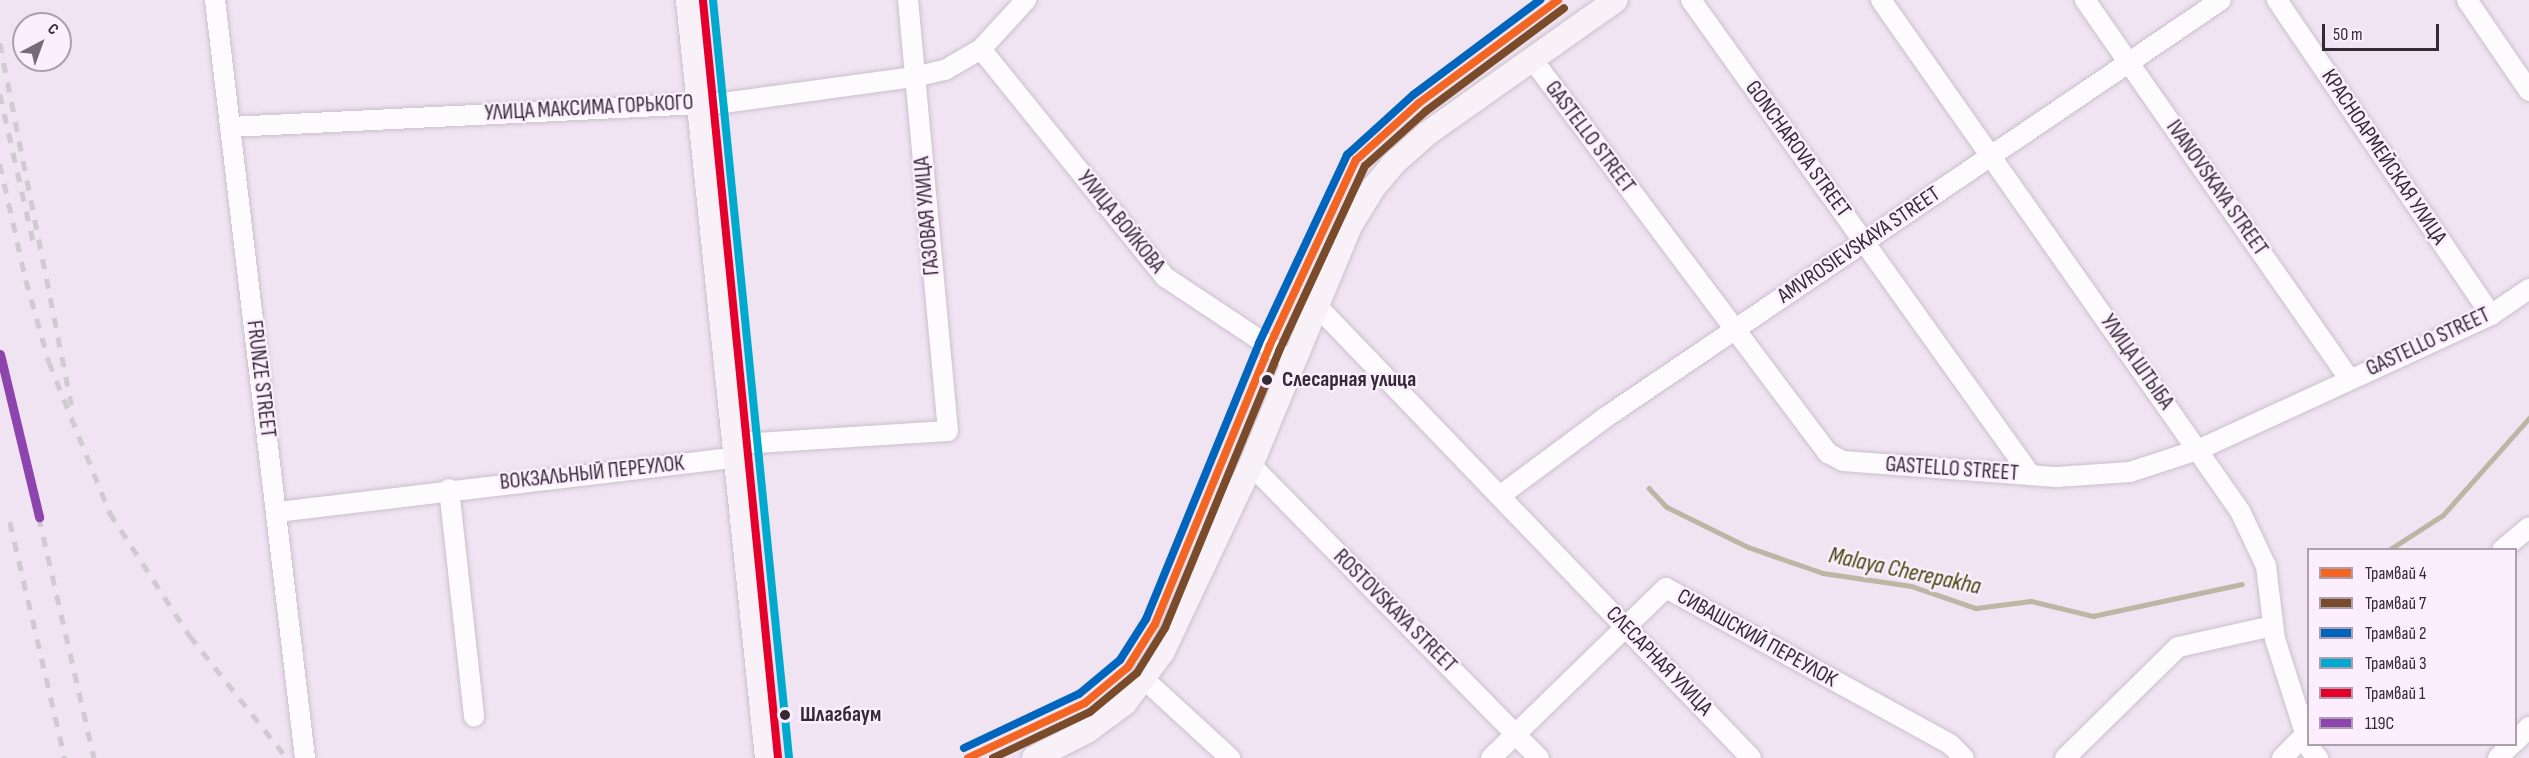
<!DOCTYPE html>
<meta charset="utf-8">
<style>
body{margin:0}
#map{position:relative;width:2529px;height:758px;overflow:hidden;background:#f0e3f2;font-family:"Sofia Sans Condensed",sans-serif}
div>[style]{position:absolute}
.stream>*{height:4.5px;margin:-2.25px;padding:0 2.25px;transform-origin:2.25px;border-radius:2.25px;background:#bbb7a4}
.roads{filter:drop-shadow(0 0 2px #cbc0cd) drop-shadow(0 0 2px #cbc0cd)}
.minor>*{height:20px;margin:-10px;padding:0 10px;transform-origin:10px;border-radius:10px;background:#fdfbfd}
.major>*{height:24px;margin:-12px;padding:0 12px;transform-origin:12px;border-radius:12px;background:#f8f2f8}
.rail>*{height:4.5px;margin-top:-2.25px;transform-origin:0;background:repeating-linear-gradient(90deg,#cfcbd0 0 10px,transparent 0 20px)}
.rail-1>*{height:9px;margin:-4.5px;padding:0 4.5px;transform-origin:4.5px;border-radius:4.5px;background:#8e44ad}
.tram-1>*{height:8px;margin:-4px;padding:0 4px;transform-origin:4px;border-radius:4px;background:#f26522}
.tram-2>*{height:8px;margin:-4px;padding:0 4px;transform-origin:4px;border-radius:4px;background:#7a4b2a}
.tram-3>*{height:8px;margin:-4px;padding:0 4px;transform-origin:4px;border-radius:4px;background:#0065bd}
.tram-4>*{height:8px;margin:-4px;padding:0 4px;transform-origin:4px;border-radius:4px;background:#00a9ce}
.tram-5>*{height:8px;margin:-4px;padding:0 4px;transform-origin:4px;border-radius:4px;background:#e4002b}
.dots>*{width:16px;height:16px;translate:-50% -50%;box-sizing:border-box;border:3px solid #fceefe;border-radius:50%}
span{translate:-50% -50%;white-space:nowrap;text-align:center;line-height:1.15;-webkit-text-stroke:5px #fceefe;paint-order:stroke}
.street-label{font-size:22px;color:#332a34}
.stop-label{font-size:22px;color:#332a34;font-weight:700}
.left{translate:0 -50%;text-align:left}
.water-label{font-size:24px;color:#48450b;font-style:italic}
.legend{position:absolute;left:2307px;top:548px;width:210px;height:198px;box-sizing:border-box;background:#fceefe;border:2px solid #aca0ad;margin:0;padding:8px 10px;list-style:none;font-size:18px;color:#332a34}
.legend li{display:flex;align-items:center;gap:12px;height:30px}
.legend b{width:30px;border:2px solid #aca0ad}
.north{position:absolute;left:12px;top:12px;width:60px;height:60px;box-sizing:border-box;background:#fceefe;border:2px solid #aca0ad;border-radius:50%;rotate:41deg;font-size:16px;font-weight:700;line-height:24px;text-align:center;color:#332a34}
.north::after{content:'';display:block;margin:auto;width:21px;height:27px;background:#756b76;clip-path:polygon(50% 0,100% 100%,50% 72%,0 100%)}
.scale{position:absolute;left:2322px;top:24px;width:117px;height:27px;box-sizing:border-box;border:3px solid #332a34;border-top:0;padding-left:8px;font-size:18px;line-height:21px;white-space:nowrap;color:#332a34;-webkit-text-stroke:4px #fceefe;paint-order:stroke}
</style>
<div id="map">
<div class="stream">
<div style="left:1649px;top:488px;width:26px;rotate:47deg"></div>
<div style="left:1667px;top:507px;width:90px;rotate:26.3deg"></div>
<div style="left:1748px;top:547px;width:79px;rotate:19.1deg"></div>
<div style="left:1823px;top:573px;width:89px;rotate:8.4deg"></div>
<div style="left:1911px;top:586px;width:69px;rotate:18.7deg"></div>
<div style="left:1976px;top:608px;width:55px;rotate:-7.3deg"></div>
<div style="left:2031px;top:601px;width:64px;rotate:13.6deg"></div>
<div style="left:2093px;top:616px;width:152px;rotate:-12.1deg"></div>
<div style="left:2389px;top:550px;width:64px;rotate:-32.9deg"></div>
<div style="left:2443px;top:515px;width:130px;rotate:-48.4deg"></div>
</div>
<div class="roads">
<div class="minor">
<div style="left:215px;top:0;width:763px;rotate:83.23deg"></div>
<div style="left:1691px;top:0;width:583px;rotate:54.43deg"></div>
<div style="left:1881px;top:0;width:625px;rotate:54.91deg"></div>
<div style="left:2240px;top:511px;width:61px;rotate:64.7deg"></div>
<div style="left:2266px;top:566px;width:74px;rotate:83deg"></div>
<div style="left:2275px;top:639px;width:115px;rotate:72.3deg"></div>
<div style="left:2310px;top:749px;width:12px;rotate:48deg"></div>
<div style="left:2085px;top:0;width:461px;rotate:55.1deg"></div>
<div style="left:2277px;top:0;width:381px;rotate:55.8deg"></div>
<div style="left:2467px;top:0;width:110px;rotate:55.7deg"></div>
<div style="left:981px;top:49px;width:293px;rotate:51.1deg"></div>
<div style="left:1165px;top:277px;width:154px;rotate:33.6deg"></div>
<div style="left:1532px;top:59px;width:493px;rotate:53.1deg"></div>
<div style="left:1828px;top:453px;width:17px;rotate:28deg"></div>
<div style="left:1843px;top:461px;width:215px;rotate:4.3deg"></div>
<div style="left:2057px;top:477px;width:73px;rotate:-3.9deg"></div>
<div style="left:2130px;top:472px;width:74px;rotate:-18.2deg"></div>
<div style="left:2200px;top:449px;width:320px;rotate:-24.7deg"></div>
<div style="left:2491px;top:315px;width:46px;rotate:-34.4deg"></div>
<div style="left:230px;top:127px;width:494px;rotate:-2.8deg"></div>
<div style="left:723px;top:103px;width:193px;rotate:-7.8deg"></div>
<div style="left:914px;top:77px;width:32px;rotate:-13deg"></div>
<div style="left:945px;top:70px;width:42px;rotate:-30.3deg"></div>
<div style="left:981px;top:49px;width:67px;rotate:-47.4deg"></div>
<div style="left:1316px;top:305px;width:628px;rotate:46.16deg"></div>
<div style="left:732px;top:438px;width:25px;rotate:12deg"></div>
<div style="left:756px;top:443px;width:192px;rotate:-3.6deg"></div>
<div style="left:948px;top:431px;width:433px;rotate:-95.3deg"></div>
<div style="left:1251px;top:465px;width:411px;rotate:45.5deg"></div>
<div style="left:449px;top:489px;width:229px;rotate:83.7deg"></div>
<div style="left:1501px;top:495px;width:131px;rotate:-36.6deg"></div>
<div style="left:1606px;top:417px;width:743px;rotate:-34.14deg"></div>
<div style="left:278px;top:512px;width:459px;rotate:-6.8deg"></div>
<div style="left:2502px;top:550px;width:35px;rotate:-40deg"></div>
<div style="left:1144px;top:679px;width:117px;rotate:42.6deg"></div>
<div style="left:2516px;top:741px;width:19px;rotate:-47deg"></div>
<div style="left:1491px;top:758px;width:244px;rotate:-44.2deg"></div>
<div style="left:1666px;top:588px;width:325px;rotate:28.8deg"></div>
<div style="left:1951px;top:745px;width:18px;rotate:45deg"></div>
<div style="left:2065px;top:758px;width:158px;rotate:-44.5deg"></div>
<div style="left:2178px;top:647px;width:97px;rotate:-12.5deg"></div>
<div style="left:2282px;top:758px;width:37px;rotate:-45deg"></div>
<div style="left:2498px;top:758px;width:20px;rotate:-45deg"></div>
</div>
<div class="major">
<div style="left:688px;top:0;width:762px;rotate:84.05deg"></div>
<div style="left:1034px;top:758px;width:59px;rotate:-27deg"></div>
<div style="left:1087px;top:731px;width:47px;rotate:-36.4deg"></div>
<div style="left:1125px;top:703px;width:64px;rotate:-53.8deg"></div>
<div style="left:1163px;top:651px;width:206px;rotate:-64.7deg"></div>
<div style="left:1251px;top:465px;width:259px;rotate:-67.5deg"></div>
<div style="left:1350px;top:226px;width:46px;rotate:-58.4deg"></div>
<div style="left:1374px;top:187px;width:30px;rotate:-50deg"></div>
<div style="left:1393px;top:164px;width:47px;rotate:-41.5deg"></div>
<div style="left:1428px;top:133px;width:230px;rotate:-35.3deg"></div>
</div>
</div>
<div class="rail">
<div style="left:0;top:43px;width:369px;rotate:78.8deg"></div>
<div style="left:0;top:94px;width:150px;rotate:77.3deg"></div>
<div style="left:0;top:164px;width:119px;rotate:77.4deg"></div>
<div style="left:26px;top:280px;width:85px;rotate:74.3deg"></div>
<div style="left:49px;top:362px;width:163px;rotate:68deg"></div>
<div style="left:110px;top:513px;width:147px;rotate:57deg"></div>
<div style="left:190px;top:636px;width:156px;rotate:51.5deg"></div>
<div style="left:39px;top:517px;width:247px;rotate:77.1deg"></div>
<div style="left:10px;top:522px;width:242px;rotate:76.9deg"></div>
</div>
<div class="rail-1">
<div style="left:0;top:354px;width:168px;rotate:76.5deg"></div>
</div>
<div class="tram-1">
<div style="left:968px;top:758px;width:129px;rotate:-25.2deg"></div>
<div style="left:1085px;top:703px;width:56px;rotate:-39.9deg"></div>
<div style="left:1128px;top:667px;width:51px;rotate:-57.9deg"></div>
<div style="left:1155px;top:624px;width:300px;rotate:-67.6deg"></div>
<div style="left:1269px;top:347px;width:206px;rotate:-65.1deg"></div>
<div style="left:1356px;top:160px;width:85px;rotate:-42.1deg"></div>
<div style="left:1419px;top:103px;width:173px;rotate:-36.5deg"></div>
</div>
<div class="tram-2">
<div style="left:993px;top:758px;width:107px;rotate:-25.4deg"></div>
<div style="left:1090px;top:712px;width:61px;rotate:-39.7deg"></div>
<div style="left:1137px;top:673px;width:53px;rotate:-58.1deg"></div>
<div style="left:1165px;top:628px;width:300px;rotate:-67.6deg"></div>
<div style="left:1279px;top:351px;width:204px;rotate:-65.1deg"></div>
<div style="left:1365px;top:166px;width:82px;rotate:-42deg"></div>
<div style="left:1426px;top:111px;width:172px;rotate:-36.7deg"></div>
</div>
<div class="tram-3">
<div style="left:964px;top:748px;width:127px;rotate:-25.2deg"></div>
<div style="left:1079px;top:694px;width:53px;rotate:-39.7deg"></div>
<div style="left:1120px;top:660px;width:49px;rotate:-57.6deg"></div>
<div style="left:1146px;top:619px;width:298px;rotate:-67.7deg"></div>
<div style="left:1259px;top:343px;width:208px;rotate:-64.9deg"></div>
<div style="left:1347px;top:155px;width:89px;rotate:-42.3deg"></div>
<div style="left:1413px;top:95px;width:159px;rotate:-36.8deg"></div>
</div>
<div class="tram-4">
<div style="left:713px;top:0;width:762px;rotate:84.27deg"></div>
</div>
<div class="tram-5">
<div style="left:703px;top:1px;width:761px;rotate:84.34deg"></div>
</div>
<div class="dots">
<div style="left:1267px;top:380px;background:#332a34"></div>
<div style="left:785px;top:715px;background:#332a34"></div>
</div>
<div class="street-label">
<span style="left:589px;top:108px;rotate:-3deg">УЛИЦА МАКСИМА ГОРЬКОГО</span>
<span style="left:1590px;top:137px;rotate:53deg">GASTELLO STREET</span>
<span style="left:1798px;top:149px;rotate:54deg">GONCHAROVA STREET</span>
<span style="left:2384px;top:157px;rotate:56deg">КРАСНОАРМЕЙСКАЯ УЛИЦА</span>
<span style="left:2217px;top:188px;rotate:55deg">IVANOVSKAYA STREET</span>
<span style="left:927px;top:216px;rotate:-95deg">ГАЗОВАЯ УЛИЦА</span>
<span style="left:1121px;top:222px;rotate:51deg">УЛИЦА ВОЙКОВА</span>
<span style="left:1859px;top:245px;rotate:-34deg">AMVROSIEVSKAYA STREET</span>
<span style="left:2428px;top:342px;rotate:-25deg">GASTELLO STREET</span>
<span style="left:2137px;top:362px;rotate:55deg">УЛИЦА ШТЫБА</span>
<span style="left:261px;top:379px;rotate:83deg">FRUNZE STREET</span>
<span style="left:1952px;top:469px;rotate:4deg">GASTELLO STREET</span>
<span style="left:592px;top:473px;rotate:-6deg">ВОКЗАЛЬНЫЙ ПЕРЕУЛОК</span>
<span style="left:1395px;top:611px;rotate:45deg">ROSTOVSKAYA STREET</span>
<span style="left:1757px;top:638px;rotate:29deg">СИВАШСКИЙ ПЕРЕУЛОК</span>
<span style="left:1659px;top:661px;rotate:46deg">СЛЕСАРНАЯ УЛИЦА</span>
</div>
<div class="stop-label">
<span class="left" style="left:1282px;top:380px">Слесарная улица</span>
<span class="left" style="left:800px;top:715px">Шлагбаум</span>
</div>
<div class="water-label">
<span style="left:1905px;top:571px;rotate:12deg">Malaya Cherepakha</span>
</div>
<ul class="legend">
<li><b style="height:8px;background:#f26522"></b>Трамвай 4</li>
<li><b style="height:8px;background:#7a4b2a"></b>Трамвай 7</li>
<li><b style="height:8px;background:#0065bd"></b>Трамвай 2</li>
<li><b style="height:8px;background:#00a9ce"></b>Трамвай 3</li>
<li><b style="height:8px;background:#e4002b"></b>Трамвай 1</li>
<li><b style="height:8px;background:#8e44ad"></b>119С</li>
</ul>
<div class="north">С</div>
<div class="scale">50 m</div>
</div>
